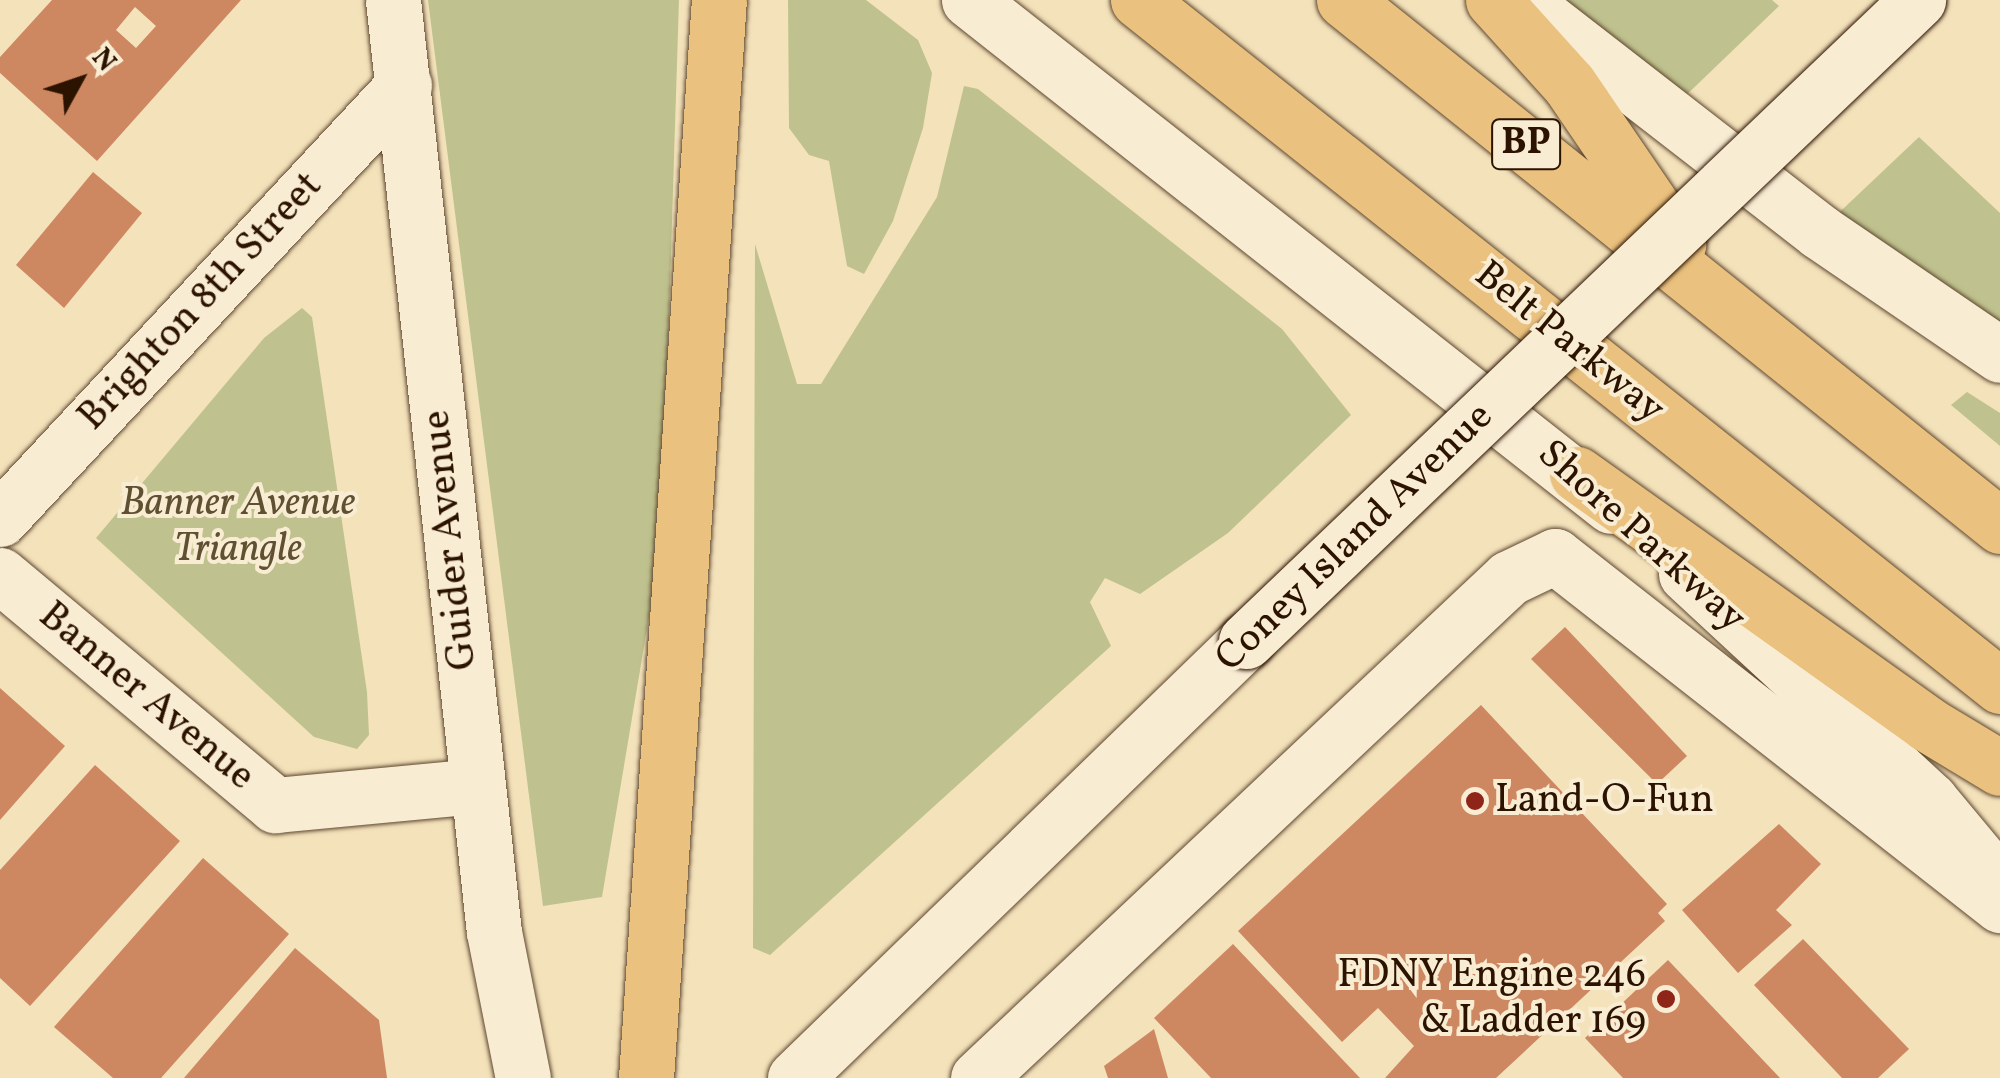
<!DOCTYPE html>
<style>
body{margin:0}
#map{position:relative;width:2000px;height:1078px;overflow:hidden;background:#f4e2bb;font-family:Vollkorn,serif}
div>[style]{position:absolute}
.green>*{inset:0;background:#bfc28e}
.building>*{inset:0;background:#ce8861}
.roads{filter:drop-shadow(0 0 2px #5e472f) drop-shadow(0 0 2px #5e472f)}
.street>*{height:55px;margin:-27.5px;padding:0 27.5px;transform-origin:27.5px;border-radius:27.5px;background:#f8ecd3}
.secondary>*{height:55px;margin:-27.5px;padding:0 27.5px;transform-origin:27.5px;border-radius:27.5px;background:#f8ecd3}
.highway>*{height:55px;margin:-27.5px;padding:0 27.5px;transform-origin:27.5px;border-radius:27.5px;background:#eac17e}
.bridges{filter:drop-shadow(0 0 2px #2c1300) drop-shadow(0 0 2px #2c1300)}
.secondary-bridge>*{height:55px;margin:-27.5px;padding:0 27.5px;transform-origin:27.5px;border-radius:27.5px;background:#f8ecd3}
.dots>*{width:28px;height:28px;translate:-50% -50%;box-sizing:border-box;border:5px solid #f8ecd3;border-radius:50%}
span{translate:-50% -50%;white-space:nowrap;text-align:center;line-height:1.15;-webkit-text-stroke:8px #f8ecd3;paint-order:stroke}
.shield-label span{padding:2px 8px;background:#f8ecd3;border:2px solid;border-radius:8px;-webkit-text-stroke-width:0}
.shield-label{font-size:38px;color:#2c1300;font-weight:700}
.street-label{font-size:40px;color:#2c1300}
.park-label{font-size:40px;color:#5f5032;font-style:italic}
.poi-label{font-size:40px;color:#2c1300}
.left{translate:0 -50%;text-align:left}
.right{translate:-100% -50%;text-align:right}
.north{position:absolute;left:30px;top:30px;width:100px;height:100px;-webkit-text-stroke:8px #f8ecd3;paint-order:stroke;rotate:50deg;font-size:28px;font-weight:700;line-height:40px;text-align:center;color:#2c1300}
.north::after{content:'';display:block;margin:auto;width:35px;height:45px;background:#2c1300;clip-path:polygon(50% 0,100% 100%,50% 72%,0 100%)}
</style>
<div id="map">
<div class="green">
<div style="clip-path:polygon(428px 0,679px 0,662px 539px,602px 897px,543px 906px)"></div>
<div style="clip-path:polygon(788px 0,866px 0,918px 40px,932px 73px,923px 128px,893px 221px,864px 274px,847px 266px,829px 161px,809px 155px,789px 128px)"></div>
<div style="clip-path:polygon(1560px 0,1772px 0,1779px 6px,1678px 103px)"></div>
<div style="clip-path:polygon(964px 86px,978px 89px,1282px 329px,1351px 415px,1228px 533px,1140px 594px,1105px 578px,1090px 602px,1111px 646px,770px 955px,753px 948px,755px 244px,797px 384px,821px 384px,937px 197px)"></div>
<div style="clip-path:polygon(1919px 137px,2000px 213px,2000px 341px,1827px 224px)"></div>
<div style="clip-path:polygon(302px 308px,312px 317px,367px 692px,369px 735px,357px 749px,314px 737px,96px 538px,264px 338px)"></div>
<div style="clip-path:polygon(1967px 392px,2000px 413px,2000px 446px,1951px 405px)"></div>
</div>
<div class="building">
<div style="clip-path:polygon(evenodd,52px 0,241px 0,97px 161px,0 73px,0 57px,52px 0,135px 7px,156px 26px,136px 48px,116px 30px,135px 7px)"></div>
<div style="clip-path:polygon(93px 172px,142px 213px,64px 308px,16px 265px)"></div>
<div style="clip-path:polygon(1565px 627px,1687px 756px,1657px 784px,1531px 659px)"></div>
<div style="clip-path:polygon(0 688px,65px 746px,0 820px)"></div>
<div style="clip-path:polygon(1481px 705px,1667px 904px,1658px 913px,1665px 921px,1496px 1078px,1385px 1078px,1414px 1046px,1378px 1008px,1342px 1042px,1238px 931px)"></div>
<div style="clip-path:polygon(95px 765px,180px 841px,30px 1006px,0 978px,0 870px)"></div>
<div style="clip-path:polygon(1779px 824px,1821px 864px,1776px 910px,1792px 925px,1738px 973px,1682px 910px)"></div>
<div style="clip-path:polygon(203px 858px,289px 934px,161px 1078px,113px 1078px,54px 1027px)"></div>
<div style="clip-path:polygon(1803px 939px,1909px 1049px,1878px 1078px,1842px 1078px,1754px 985px)"></div>
<div style="clip-path:polygon(1233px 944px,1360px 1078px,1211px 1078px,1154px 1018px)"></div>
<div style="clip-path:polygon(295px 948px,379px 1020px,387px 1078px,184px 1078px)"></div>
<div style="clip-path:polygon(1668px 960px,1780px 1078px,1623px 1078px,1585px 1038px)"></div>
<div style="clip-path:polygon(1154px 1029px,1168px 1078px,1108px 1078px,1104px 1066px)"></div>
</div>
<div class="roads">
<div class="street">
<div style="left:0;top:519px;width:593px;rotate:-47.05deg"></div>
<div style="left:0;top:575px;width:359px;rotate:39.9deg"></div>
<div style="left:275px;top:805px;width:203px;rotate:-5.4deg"></div>
<div style="left:978px;top:1078px;width:729px;rotate:-43.28deg"></div>
<div style="left:1509px;top:578px;width:51px;rotate:-25.6deg"></div>
<div style="left:1555px;top:556px;width:566px;rotate:38.11deg"></div>
</div>
<div class="secondary">
<div style="left:393px;top:0;width:937px;rotate:83.82deg"></div>
<div style="left:494px;top:932px;width:149px;rotate:78.8deg"></div>
<div style="left:969px;top:0;width:817px;rotate:38.24deg"></div>
<div style="left:1521px;top:0;width:378px;rotate:37.8deg"></div>
<div style="left:1820px;top:232px;width:218px;rotate:34.3deg"></div>
<div style="left:1686px;top:574px;width:333px;rotate:42.8deg"></div>
<div style="left:1930px;top:800px;width:109px;rotate:50.2deg"></div>
<div style="left:795px;top:1078px;width:628px;rotate:-44.1deg"></div>
</div>
<div class="highway">
<div style="left:1138px;top:0;width:1102px;rotate:38.51deg"></div>
<div style="left:1344px;top:0;width:841px;rotate:38.72deg"></div>
<div style="left:1493px;top:0;width:113px;rotate:47.9deg"></div>
<div style="left:1569px;top:84px;width:194px;rotate:55.7deg"></div>
<div style="left:1577px;top:474px;width:430px;rotate:35.5deg"></div>
<div style="left:1927px;top:724px;width:85px;rotate:31.1deg"></div>
<div style="left:646px;top:1078px;width:1080px;rotate:-86.13deg"></div>
</div>
</div>
<div class="bridges">
<div class="secondary-bridge">
<div style="left:1246px;top:641px;width:929px;rotate:-43.65deg"></div>
</div>
</div>
<div class="dots">
<div style="left:1475px;top:801px;background:#8f2418"></div>
<div style="left:1666px;top:999px;background:#8f2418"></div>
</div>
<div class="shield-label">
<span style="left:1526px;top:144px">BP</span>
</div>
<div class="street-label">
<span style="left:201px;top:302px;rotate:-47deg">Brighton 8th Street</span>
<span style="left:1569px;top:343px;rotate:39deg">Belt Parkway</span>
<span style="left:1641px;top:537px;rotate:42deg">Shore Parkway</span>
<span style="left:1355px;top:538px;rotate:-44deg">Coney Island Avenue</span>
<span style="left:451px;top:540px;rotate:-96deg">Guider Avenue</span>
<span style="left:146px;top:697px;rotate:40deg">Banner Avenue</span>
</div>
<div class="park-label">
<span style="left:238px;top:527px">Banner Avenue<br>Triangle</span>
</div>
<div class="poi-label">
<span class="left" style="left:1495px;top:801px">Land-O-Fun</span>
<span class="right" style="left:1646px;top:999px">FDNY Engine 246<br>&amp; Ladder 169</span>
</div>
<div class="north">N</div>
</div>
